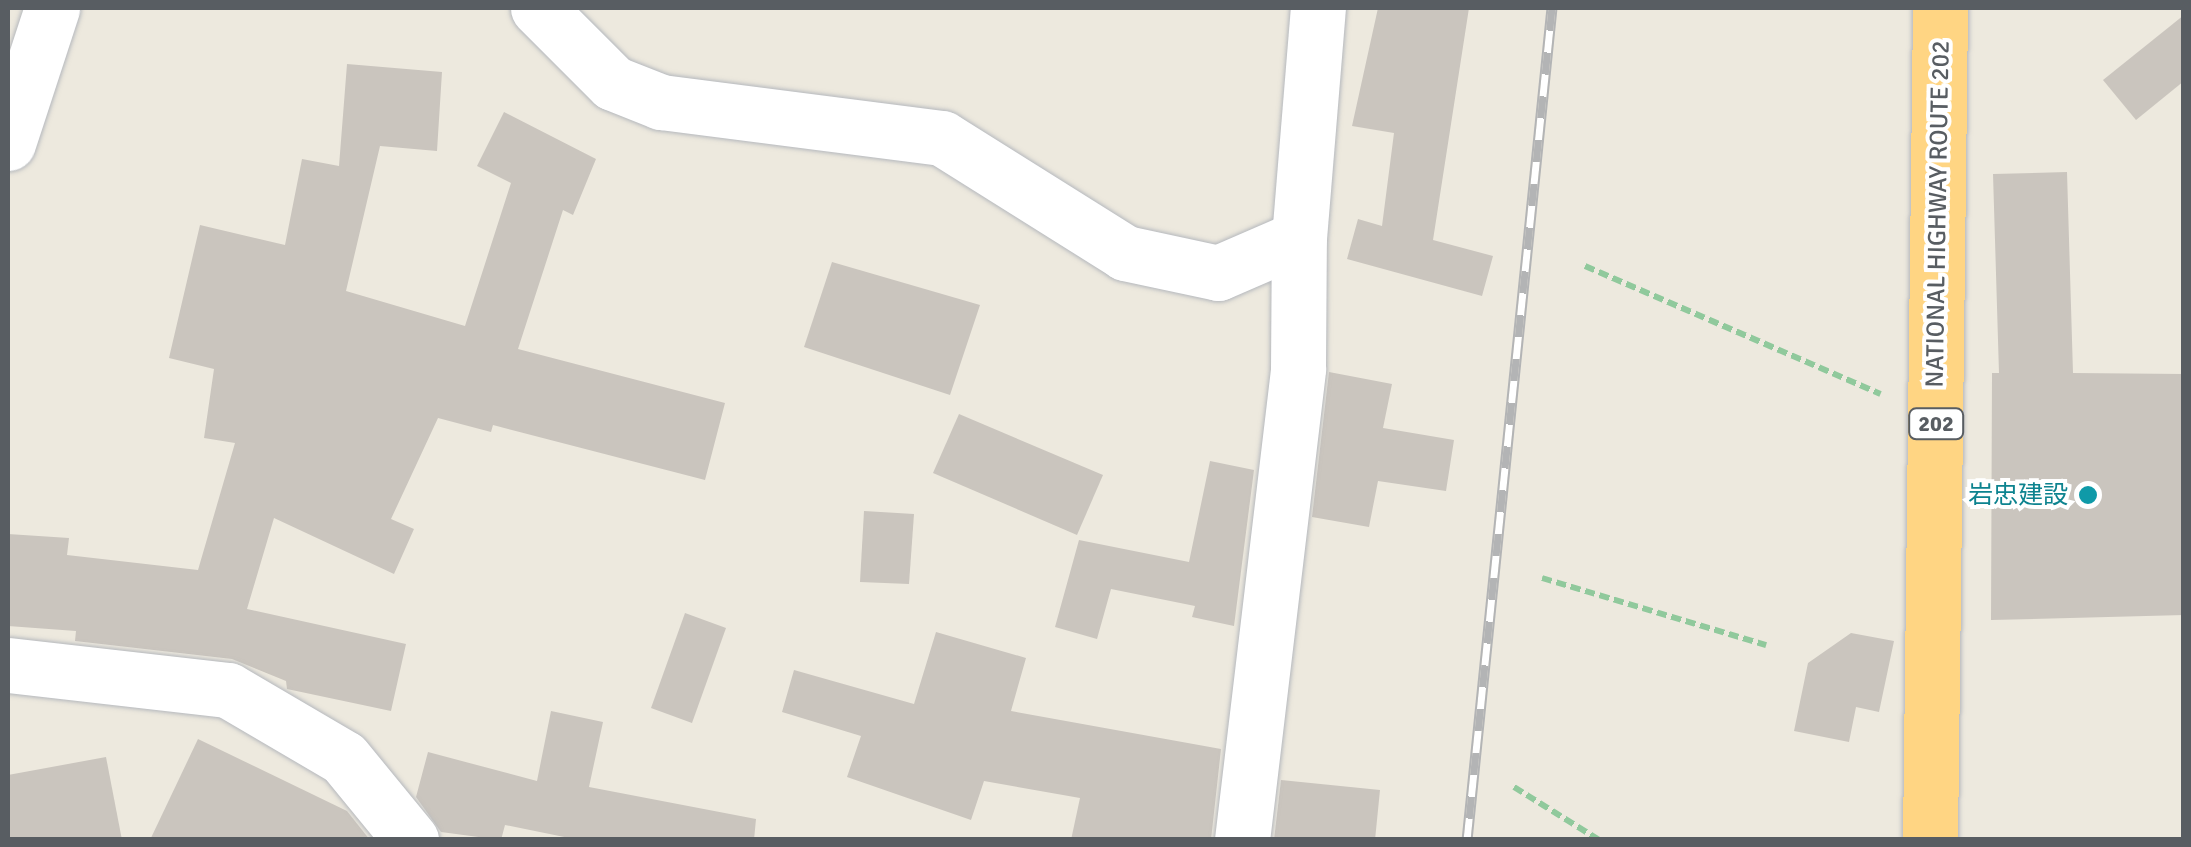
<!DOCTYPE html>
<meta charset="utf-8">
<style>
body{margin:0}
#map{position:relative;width:2191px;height:847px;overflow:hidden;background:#ede9de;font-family:Signika,"Noto Sans JP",sans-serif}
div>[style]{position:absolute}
.building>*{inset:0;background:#cac5be}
.path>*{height:6px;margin-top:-3px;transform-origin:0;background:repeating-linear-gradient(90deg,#90c99c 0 10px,transparent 0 15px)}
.roads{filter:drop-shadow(0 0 2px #b5b8bd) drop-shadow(0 0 2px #b5b8bd)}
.street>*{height:55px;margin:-27.5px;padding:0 27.5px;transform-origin:27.5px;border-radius:27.5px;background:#fff}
.highway>*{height:55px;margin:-27.5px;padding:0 27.5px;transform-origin:27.5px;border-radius:27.5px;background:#ffd583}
.rail>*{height:11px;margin-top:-5.5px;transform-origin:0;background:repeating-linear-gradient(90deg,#fff 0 22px,#b3b4b5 0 44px);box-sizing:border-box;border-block:2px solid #b3b4b5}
.dots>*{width:28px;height:28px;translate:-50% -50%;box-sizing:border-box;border:5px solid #fff;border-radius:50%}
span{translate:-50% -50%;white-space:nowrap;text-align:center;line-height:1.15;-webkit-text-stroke:8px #fff;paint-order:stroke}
.shield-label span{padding:2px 8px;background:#fff;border:2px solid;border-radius:8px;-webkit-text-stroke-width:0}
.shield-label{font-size:22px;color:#585d62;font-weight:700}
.street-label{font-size:25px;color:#585d62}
.culture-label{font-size:25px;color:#0d838f}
.right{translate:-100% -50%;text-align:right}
.frame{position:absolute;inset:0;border:10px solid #585d62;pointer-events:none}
</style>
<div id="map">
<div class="building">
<div style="clip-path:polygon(1378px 8px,1469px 8px,1433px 240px,1493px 256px,1482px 296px,1347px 259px,1358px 219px,1382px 226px,1394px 133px,1352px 126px)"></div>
<div style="clip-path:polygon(2184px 15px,2184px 81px,2136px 120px,2103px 80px)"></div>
<div style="clip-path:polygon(347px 64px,442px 72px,437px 151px,380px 146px,346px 291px,465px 326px,511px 183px,477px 166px,504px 112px,596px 159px,573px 215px,563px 210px,518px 349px,725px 403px,705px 480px,493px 425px,491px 432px,438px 418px,391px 519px,414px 529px,394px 574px,274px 518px,247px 609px,406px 644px,391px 711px,287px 689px,286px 681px,232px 659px,75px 641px,76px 631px,8px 626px,8px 534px,69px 538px,67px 555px,198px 570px,235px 443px,204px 438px,214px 369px,169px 358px,200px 225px,285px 245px,302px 159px,339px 166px)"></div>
<div style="clip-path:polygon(2067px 172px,2073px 373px,2184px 374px,2184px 615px,1991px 620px,1992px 373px,1999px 373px,1993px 174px)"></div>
<div style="clip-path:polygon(832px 262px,980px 305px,950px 395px,804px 347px)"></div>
<div style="clip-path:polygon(1329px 372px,1392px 384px,1383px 428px,1454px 440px,1446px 491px,1378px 481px,1369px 527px,1312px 517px)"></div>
<div style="clip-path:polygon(959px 414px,1103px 475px,1077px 535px,933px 473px)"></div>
<div style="clip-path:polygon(1210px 461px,1254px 470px,1234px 626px,1192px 617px,1195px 606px,1111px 589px,1097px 639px,1055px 627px,1079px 540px,1189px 562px)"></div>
<div style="clip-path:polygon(864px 511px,914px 514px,909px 584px,860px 582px)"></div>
<div style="clip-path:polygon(685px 613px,726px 628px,692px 723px,651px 708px)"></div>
<div style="clip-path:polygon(936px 632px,1026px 658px,1011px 711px,1221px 749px,1211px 840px,1071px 840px,1080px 798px,984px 781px,971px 820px,847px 777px,861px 736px,782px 712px,794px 670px,914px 704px)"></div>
<div style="clip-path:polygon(1851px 633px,1894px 641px,1879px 712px,1856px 707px,1849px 742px,1794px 731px,1808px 663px)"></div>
<div style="clip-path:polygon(551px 711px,603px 722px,589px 787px,756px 819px,754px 840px,579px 840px,505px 825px,501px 840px,441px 832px,416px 797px,428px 752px,537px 781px)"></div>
<div style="clip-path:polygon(198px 739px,347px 811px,370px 840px,150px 840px)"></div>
<div style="clip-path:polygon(106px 757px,122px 840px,8px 840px,8px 775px)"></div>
<div style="clip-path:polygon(1281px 780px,1380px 790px,1375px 840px,1274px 840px)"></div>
</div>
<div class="path">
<div style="left:1585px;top:266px;width:322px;rotate:23.4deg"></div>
<div style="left:1542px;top:578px;width:234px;rotate:16.7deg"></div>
<div style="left:1514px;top:787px;width:100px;rotate:31.9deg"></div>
</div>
<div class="roads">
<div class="street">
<div style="left:538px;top:8px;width:106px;rotate:45deg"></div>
<div style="left:613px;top:83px;width:52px;rotate:21.6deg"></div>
<div style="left:661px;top:102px;width:283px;rotate:7.3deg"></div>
<div style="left:942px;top:138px;width:216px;rotate:32.1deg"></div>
<div style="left:1125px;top:253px;width:95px;rotate:12.1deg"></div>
<div style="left:1218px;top:273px;width:88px;rotate:-23.4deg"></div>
<div style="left:8px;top:143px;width:142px;rotate:-71.9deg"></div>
<div style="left:8px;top:665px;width:221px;rotate:6.5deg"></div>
<div style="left:228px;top:690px;width:134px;rotate:30.4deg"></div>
<div style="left:344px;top:758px;width:106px;rotate:50.7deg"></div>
<div style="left:1242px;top:840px;width:475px;rotate:-83.2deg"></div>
<div style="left:1298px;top:368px;width:130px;rotate:-89.6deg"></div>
<div style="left:1299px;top:238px;width:231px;rotate:-85.3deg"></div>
</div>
<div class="highway">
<div style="left:1930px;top:840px;width:832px;rotate:-89.31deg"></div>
</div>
</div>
<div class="rail">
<div style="left:1467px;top:840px;width:836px;rotate:-84.17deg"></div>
</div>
<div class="dots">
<div style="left:2088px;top:495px;background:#0f9aa8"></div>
</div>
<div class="shield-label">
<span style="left:1936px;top:424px">202</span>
</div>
<div class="street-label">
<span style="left:1938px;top:214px;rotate:-89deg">NATIONAL HIGHWAY ROUTE 202</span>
</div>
<div class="culture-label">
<span class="right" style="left:2068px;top:495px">岩忠建設</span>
</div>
<div class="frame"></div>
</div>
